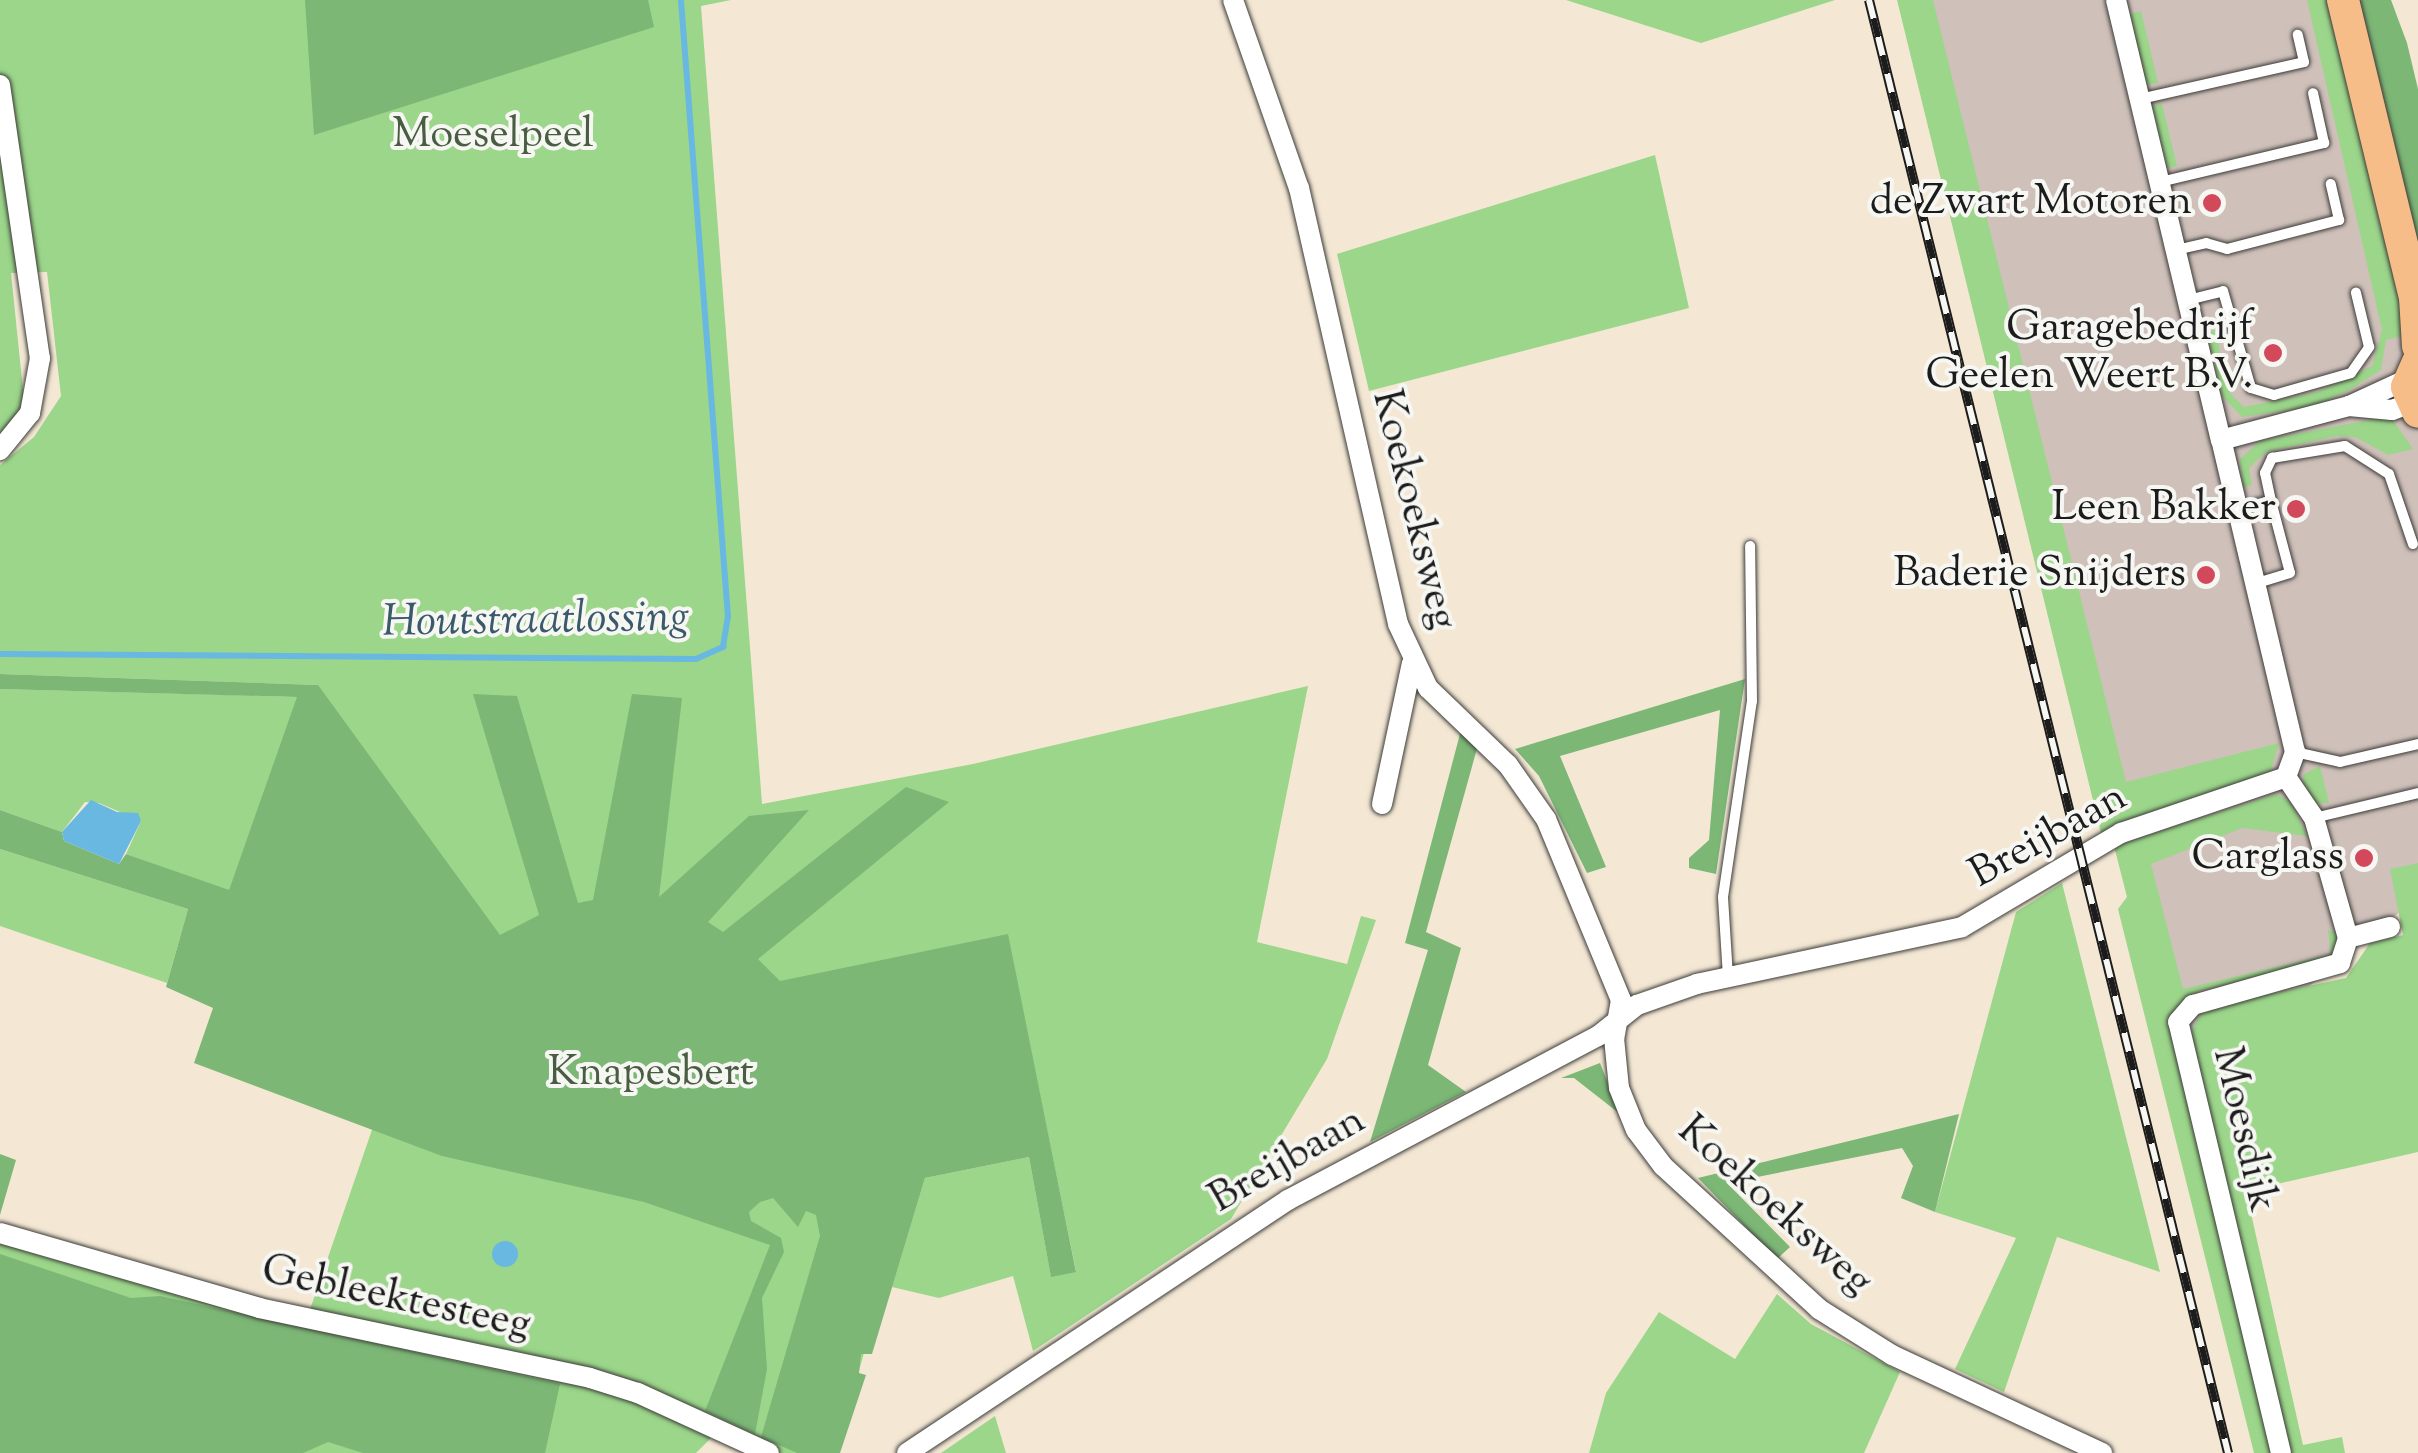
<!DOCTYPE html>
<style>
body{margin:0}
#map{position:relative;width:2418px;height:1453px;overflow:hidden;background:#f4e8d5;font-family:"Sorts Mill Goudy",serif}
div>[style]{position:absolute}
.industrial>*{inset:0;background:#cfc0ba}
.green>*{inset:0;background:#9bd68a}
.forest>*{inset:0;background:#7cb776}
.water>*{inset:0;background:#68b8e2}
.round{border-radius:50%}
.stream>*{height:6px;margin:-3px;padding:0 3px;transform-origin:3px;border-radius:3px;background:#68b8e2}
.roads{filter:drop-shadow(0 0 2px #3c3b38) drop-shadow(0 0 2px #3c3b38)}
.service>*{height:10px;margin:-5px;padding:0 5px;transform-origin:5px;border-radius:5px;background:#fff}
.minor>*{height:20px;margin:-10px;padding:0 10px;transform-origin:10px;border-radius:10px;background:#fff}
.primary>*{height:32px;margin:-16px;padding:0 16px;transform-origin:16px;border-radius:16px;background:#f7bd88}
.rail>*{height:10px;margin-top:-5px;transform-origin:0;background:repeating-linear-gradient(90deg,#f6f6f2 0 19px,#1c1c1c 0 38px);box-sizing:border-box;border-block:2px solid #1c1c1c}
.dots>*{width:28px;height:28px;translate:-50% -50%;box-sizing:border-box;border:5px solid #f6f6f2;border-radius:50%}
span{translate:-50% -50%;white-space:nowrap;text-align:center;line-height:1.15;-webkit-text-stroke:8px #f6f6f2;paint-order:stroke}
.park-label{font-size:42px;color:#485d42}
.poi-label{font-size:42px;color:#1c1c1c}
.right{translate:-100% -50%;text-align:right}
.street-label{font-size:42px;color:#1c1c1c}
.water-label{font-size:45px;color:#3a5a6b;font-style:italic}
</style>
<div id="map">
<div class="industrial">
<div style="clip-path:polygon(1926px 0,2344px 0,2418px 269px,2418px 897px,2185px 1088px)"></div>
</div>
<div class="green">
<div style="clip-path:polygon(0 0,731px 0,701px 6px,762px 804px,973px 764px,1308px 686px,1257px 942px,1347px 964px,1361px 916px,1376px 920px,1327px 1059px,1231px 1219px,1033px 1351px,1013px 1276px,939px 1298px,892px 1287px,925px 1178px,1029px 1157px,1051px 1276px,1076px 1271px,1007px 934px,914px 1174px,836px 1453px,777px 1453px,722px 1427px,696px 1453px,0 1453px,0 1240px,305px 1324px,374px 1124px,318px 685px,0 674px,0 465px,34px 437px,61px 396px,47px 272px,11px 273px,25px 409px,0 444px)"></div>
<div style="clip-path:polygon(1566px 0,1835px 0,1701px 43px)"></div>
<div style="clip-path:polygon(1897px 0,1933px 0,2126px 782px,2279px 743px,2270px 773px,2101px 833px)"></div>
<div style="clip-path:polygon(2307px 0,2332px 0,2410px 334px,2386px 340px,2381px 370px,2346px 392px,2311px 407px,2242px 417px,2222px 396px,2207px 332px,2215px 330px,2230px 393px,2244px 407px,2317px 392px,2372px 366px,2382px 330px)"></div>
<div style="clip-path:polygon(2141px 11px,2158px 83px,2146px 85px,2130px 14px)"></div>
<div style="clip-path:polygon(2162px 104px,2177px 166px,2167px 168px,2152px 106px)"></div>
<div style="clip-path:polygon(1655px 155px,1689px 308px,1369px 391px,1337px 254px)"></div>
<div style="clip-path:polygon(2390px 416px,2413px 449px,2388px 455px,2355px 437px,2336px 436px,2266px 452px,2249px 468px,2252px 485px,2243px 488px,2240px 459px,2260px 441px)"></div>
<div style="clip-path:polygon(0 689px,298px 697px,229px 891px,126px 854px,141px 821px,99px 803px,85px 802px,62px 832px,0 810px)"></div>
<div style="clip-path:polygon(2320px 766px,2329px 803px,2315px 803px,2303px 782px,2304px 774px)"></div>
<div style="clip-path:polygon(2277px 794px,2291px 803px,2307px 836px,2242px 828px,2151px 864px,2183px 989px,2331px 954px,2328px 930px,2340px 934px,2332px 960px,2198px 991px,2177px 1010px,2276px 1453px,2254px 1453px,2118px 909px,2127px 897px,2114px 846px)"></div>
<div style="clip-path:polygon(0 849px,188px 909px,167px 983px,0 926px)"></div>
<div style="clip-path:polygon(2418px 863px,2418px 1152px,2246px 1191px,2303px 1445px,2342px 1437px,2345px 1453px,2287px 1453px,2189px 1036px,2204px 1008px,2346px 978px,2370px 943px,2403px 935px,2390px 869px)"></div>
<div style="clip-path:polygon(2062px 883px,2160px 1272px,2057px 1237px,2004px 1392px,1955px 1369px,2016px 1238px,1935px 1212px,2016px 912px)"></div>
<div style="clip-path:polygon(1777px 1294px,1811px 1324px,1900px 1372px,1864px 1453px,1589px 1453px,1606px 1393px,1659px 1312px,1735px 1359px)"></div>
<div style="clip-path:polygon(995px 1416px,1006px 1453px,941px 1453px)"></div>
</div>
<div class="forest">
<div style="clip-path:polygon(305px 0,648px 0,654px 27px,314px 135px)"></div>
<div style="clip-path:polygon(2358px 0,2391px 0,2407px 43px,2418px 89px,2418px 249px)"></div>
<div style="clip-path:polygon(0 674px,318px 685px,500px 935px,539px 915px,473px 694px,517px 696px,578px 903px,593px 900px,632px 694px,682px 698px,659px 897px,749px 816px,809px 810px,708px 922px,723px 932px,906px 787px,949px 802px,758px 959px,780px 981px,1008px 934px,1076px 1272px,1051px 1277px,1029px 1157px,925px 1178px,872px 1354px,861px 1354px,859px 1373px,866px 1375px,840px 1453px,797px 1453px,761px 1437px,820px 1236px,816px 1215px,806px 1211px,798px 1227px,773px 1198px,760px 1202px,749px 1212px,751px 1221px,781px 1238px,784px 1252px,762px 1298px,767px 1369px,755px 1434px,705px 1411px,770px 1245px,644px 1202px,442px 1156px,194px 1063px,213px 1008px,166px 987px,188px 909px,0 849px,0 810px,62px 832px,64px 841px,119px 864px,126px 854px,229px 890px,297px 697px,0 689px)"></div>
<div style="clip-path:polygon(1745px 679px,1716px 874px,1689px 868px,1689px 858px,1709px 840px,1720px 710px,1560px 756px,1606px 867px,1587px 873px,1539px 776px,1515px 749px)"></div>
<div style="clip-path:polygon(1461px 730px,1478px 745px,1426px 932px,1461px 948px,1428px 1065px,1466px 1092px,1370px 1142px,1428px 950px,1405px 943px)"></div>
<div style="clip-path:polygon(1600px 1063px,1620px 1114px,1574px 1078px,1561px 1078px)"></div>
<div style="clip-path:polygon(1959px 1114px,1935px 1212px,1901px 1198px,1913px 1166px,1902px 1148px,1727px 1183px,1790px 1247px,1777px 1259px,1698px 1178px)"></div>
<div style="clip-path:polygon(0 1154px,16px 1160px,0 1215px)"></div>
<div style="clip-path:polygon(0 1254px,131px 1298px,160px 1296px,560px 1384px,545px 1453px,363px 1453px,328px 1442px,303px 1453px,0 1453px)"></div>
</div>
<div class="water">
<div style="clip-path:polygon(91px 800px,117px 812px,138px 813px,141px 821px,119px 864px,64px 841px,62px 832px)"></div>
<div class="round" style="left:492px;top:1241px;width:26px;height:26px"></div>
</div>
<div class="stream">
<div style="left:0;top:654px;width:696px;rotate:0.41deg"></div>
<div style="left:696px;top:659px;width:30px;rotate:-24deg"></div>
<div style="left:723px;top:647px;width:30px;rotate:-81deg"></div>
<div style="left:728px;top:617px;width:619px;rotate:-94.36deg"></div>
</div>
<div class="roads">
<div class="service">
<div style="left:2140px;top:99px;width:168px;rotate:-12.7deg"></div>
<div style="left:2304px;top:62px;width:28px;rotate:-103deg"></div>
<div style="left:2160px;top:182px;width:169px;rotate:-13.4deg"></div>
<div style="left:2324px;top:143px;width:51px;rotate:-102.4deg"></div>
<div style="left:2176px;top:250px;width:31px;rotate:-13deg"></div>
<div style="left:2206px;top:243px;width:22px;rotate:16deg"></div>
<div style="left:2227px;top:249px;width:116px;rotate:-14.5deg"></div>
<div style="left:2339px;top:220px;width:37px;rotate:-103deg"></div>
<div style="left:2188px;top:300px;width:36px;rotate:-14deg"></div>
<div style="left:2223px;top:291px;width:101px;rotate:73.9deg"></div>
<div style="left:2251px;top:388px;width:24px;rotate:17deg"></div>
<div style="left:2274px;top:395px;width:80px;rotate:-15.9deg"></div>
<div style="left:2351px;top:373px;width:32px;rotate:-55deg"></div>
<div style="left:2369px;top:347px;width:56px;rotate:-103.5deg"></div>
<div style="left:2271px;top:501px;width:29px;rotate:-102deg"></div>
<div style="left:2265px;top:473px;width:17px;rotate:-65deg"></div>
<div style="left:2272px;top:458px;width:74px;rotate:-9.3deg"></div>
<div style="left:2345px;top:446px;width:52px;rotate:32.5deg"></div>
<div style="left:2389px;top:474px;width:74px;rotate:71.1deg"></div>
<div style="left:2238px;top:509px;width:34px;rotate:-14deg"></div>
<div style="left:2271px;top:501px;width:74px;rotate:75.2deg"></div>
<div style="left:2290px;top:573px;width:38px;rotate:163deg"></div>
<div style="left:2295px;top:752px;width:46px;rotate:12.5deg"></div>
<div style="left:2340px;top:762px;width:80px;rotate:-13deg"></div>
<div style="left:2314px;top:818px;width:107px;rotate:-13.5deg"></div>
<div style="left:1728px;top:977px;width:80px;rotate:-93.6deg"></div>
<div style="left:1723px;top:897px;width:198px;rotate:-81.6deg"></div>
<div style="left:1752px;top:701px;width:155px;rotate:-90.7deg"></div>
</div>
<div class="minor">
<div style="left:1233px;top:0;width:199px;rotate:70.7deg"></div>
<div style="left:1299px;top:188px;width:447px;rotate:77.2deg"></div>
<div style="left:1398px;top:624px;width:71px;rotate:64.9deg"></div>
<div style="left:1428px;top:688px;width:111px;rotate:43.9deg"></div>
<div style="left:1508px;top:765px;width:66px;rotate:54.9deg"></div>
<div style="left:1546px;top:819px;width:196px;rotate:67.5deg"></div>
<div style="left:1621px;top:1000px;width:39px;rotate:100deg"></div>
<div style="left:1614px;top:1038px;width:50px;rotate:84.3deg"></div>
<div style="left:1619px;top:1088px;width:45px;rotate:68deg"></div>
<div style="left:1636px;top:1130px;width:45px;rotate:53.1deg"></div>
<div style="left:1663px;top:1166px;width:212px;rotate:42.5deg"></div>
<div style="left:1819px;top:1309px;width:86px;rotate:32.2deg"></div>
<div style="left:1892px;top:1355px;width:232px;rotate:25deg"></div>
<div style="left:2116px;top:0;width:452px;rotate:76.6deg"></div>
<div style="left:0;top:85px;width:276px;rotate:81.7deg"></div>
<div style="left:40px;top:358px;width:56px;rotate:100.3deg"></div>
<div style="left:30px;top:413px;width:48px;rotate:129deg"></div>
<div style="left:2349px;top:406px;width:43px;rotate:5.3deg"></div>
<div style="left:2392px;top:410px;width:20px;rotate:-20deg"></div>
<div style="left:1382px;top:804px;width:144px;rotate:-78deg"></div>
<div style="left:2390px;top:927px;width:43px;rotate:165.3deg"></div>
<div style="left:2348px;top:938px;width:125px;rotate:-105.8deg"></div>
<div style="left:2314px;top:818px;width:50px;rotate:-124.3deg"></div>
<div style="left:2286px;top:777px;width:27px;rotate:-70deg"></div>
<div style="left:2295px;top:752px;width:321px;rotate:-103.3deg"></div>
<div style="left:2221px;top:440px;width:132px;rotate:-14.9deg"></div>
<div style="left:2349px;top:406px;width:65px;rotate:-24.6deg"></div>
<div style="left:0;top:1233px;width:270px;rotate:16.1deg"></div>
<div style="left:259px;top:1308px;width:338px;rotate:11.9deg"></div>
<div style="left:590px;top:1378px;width:50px;rotate:17.4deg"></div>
<div style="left:638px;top:1393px;width:144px;rotate:24.6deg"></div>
<div style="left:907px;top:1453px;width:457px;rotate:-33.6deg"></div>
<div style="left:1288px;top:1200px;width:351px;rotate:-27.9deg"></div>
<div style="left:1598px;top:1036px;width:50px;rotate:-38.5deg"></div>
<div style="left:1637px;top:1005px;width:64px;rotate:-19.3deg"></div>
<div style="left:1697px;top:984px;width:271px;rotate:-12.1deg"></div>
<div style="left:1962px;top:927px;width:185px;rotate:-30.6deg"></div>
<div style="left:2121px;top:833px;width:174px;rotate:-18.7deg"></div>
<div style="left:2281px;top:1453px;width:443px;rotate:-103.4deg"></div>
<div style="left:2178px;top:1022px;width:23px;rotate:-49deg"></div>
<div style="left:2193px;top:1005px;width:153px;rotate:-15.9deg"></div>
<div style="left:2340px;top:963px;width:26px;rotate:-72deg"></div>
</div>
<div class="primary">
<div style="left:2343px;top:0;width:306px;rotate:76.4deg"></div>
<div style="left:2415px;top:297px;width:49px;rotate:86.5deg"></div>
<div style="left:2418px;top:362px;width:27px;rotate:114deg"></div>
<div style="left:2407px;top:387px;width:27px;rotate:66deg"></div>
</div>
</div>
<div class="rail">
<div style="left:1869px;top:0;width:1497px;rotate:76.12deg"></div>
</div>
<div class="dots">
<div style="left:2212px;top:203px;background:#d1495b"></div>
<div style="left:2273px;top:353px;background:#d1495b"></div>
<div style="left:2296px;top:509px;background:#d1495b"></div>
<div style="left:2206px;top:575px;background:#d1495b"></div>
<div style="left:2364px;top:858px;background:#d1495b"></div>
</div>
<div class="park-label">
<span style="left:493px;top:136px">Moeselpeel</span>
<span style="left:651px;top:1074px">Knapesbert</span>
</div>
<div class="poi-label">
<span class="right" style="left:2192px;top:203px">de Zwart Motoren</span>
<span class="right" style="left:2253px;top:353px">Garagebedrijf<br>Geelen Weert B.V.</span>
<span class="right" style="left:2276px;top:509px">Leen Bakker</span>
<span class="right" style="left:2186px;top:575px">Baderie Snijders</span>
<span class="right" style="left:2344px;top:858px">Carglass</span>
</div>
<div class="street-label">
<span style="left:1413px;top:510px;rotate:76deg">Koekoeksweg</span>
<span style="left:2049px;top:837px;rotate:-29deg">Breijbaan</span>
<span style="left:2243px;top:1130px;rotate:77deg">Moesdijk</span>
<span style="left:1288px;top:1161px;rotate:-30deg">Breijbaan</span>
<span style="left:1774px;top:1207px;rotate:42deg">Koekoeksweg</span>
<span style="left:396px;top:1299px;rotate:12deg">Gebleektesteeg</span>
</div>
<div class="water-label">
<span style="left:536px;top:622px;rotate:-1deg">Houtstraatlossing</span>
</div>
</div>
